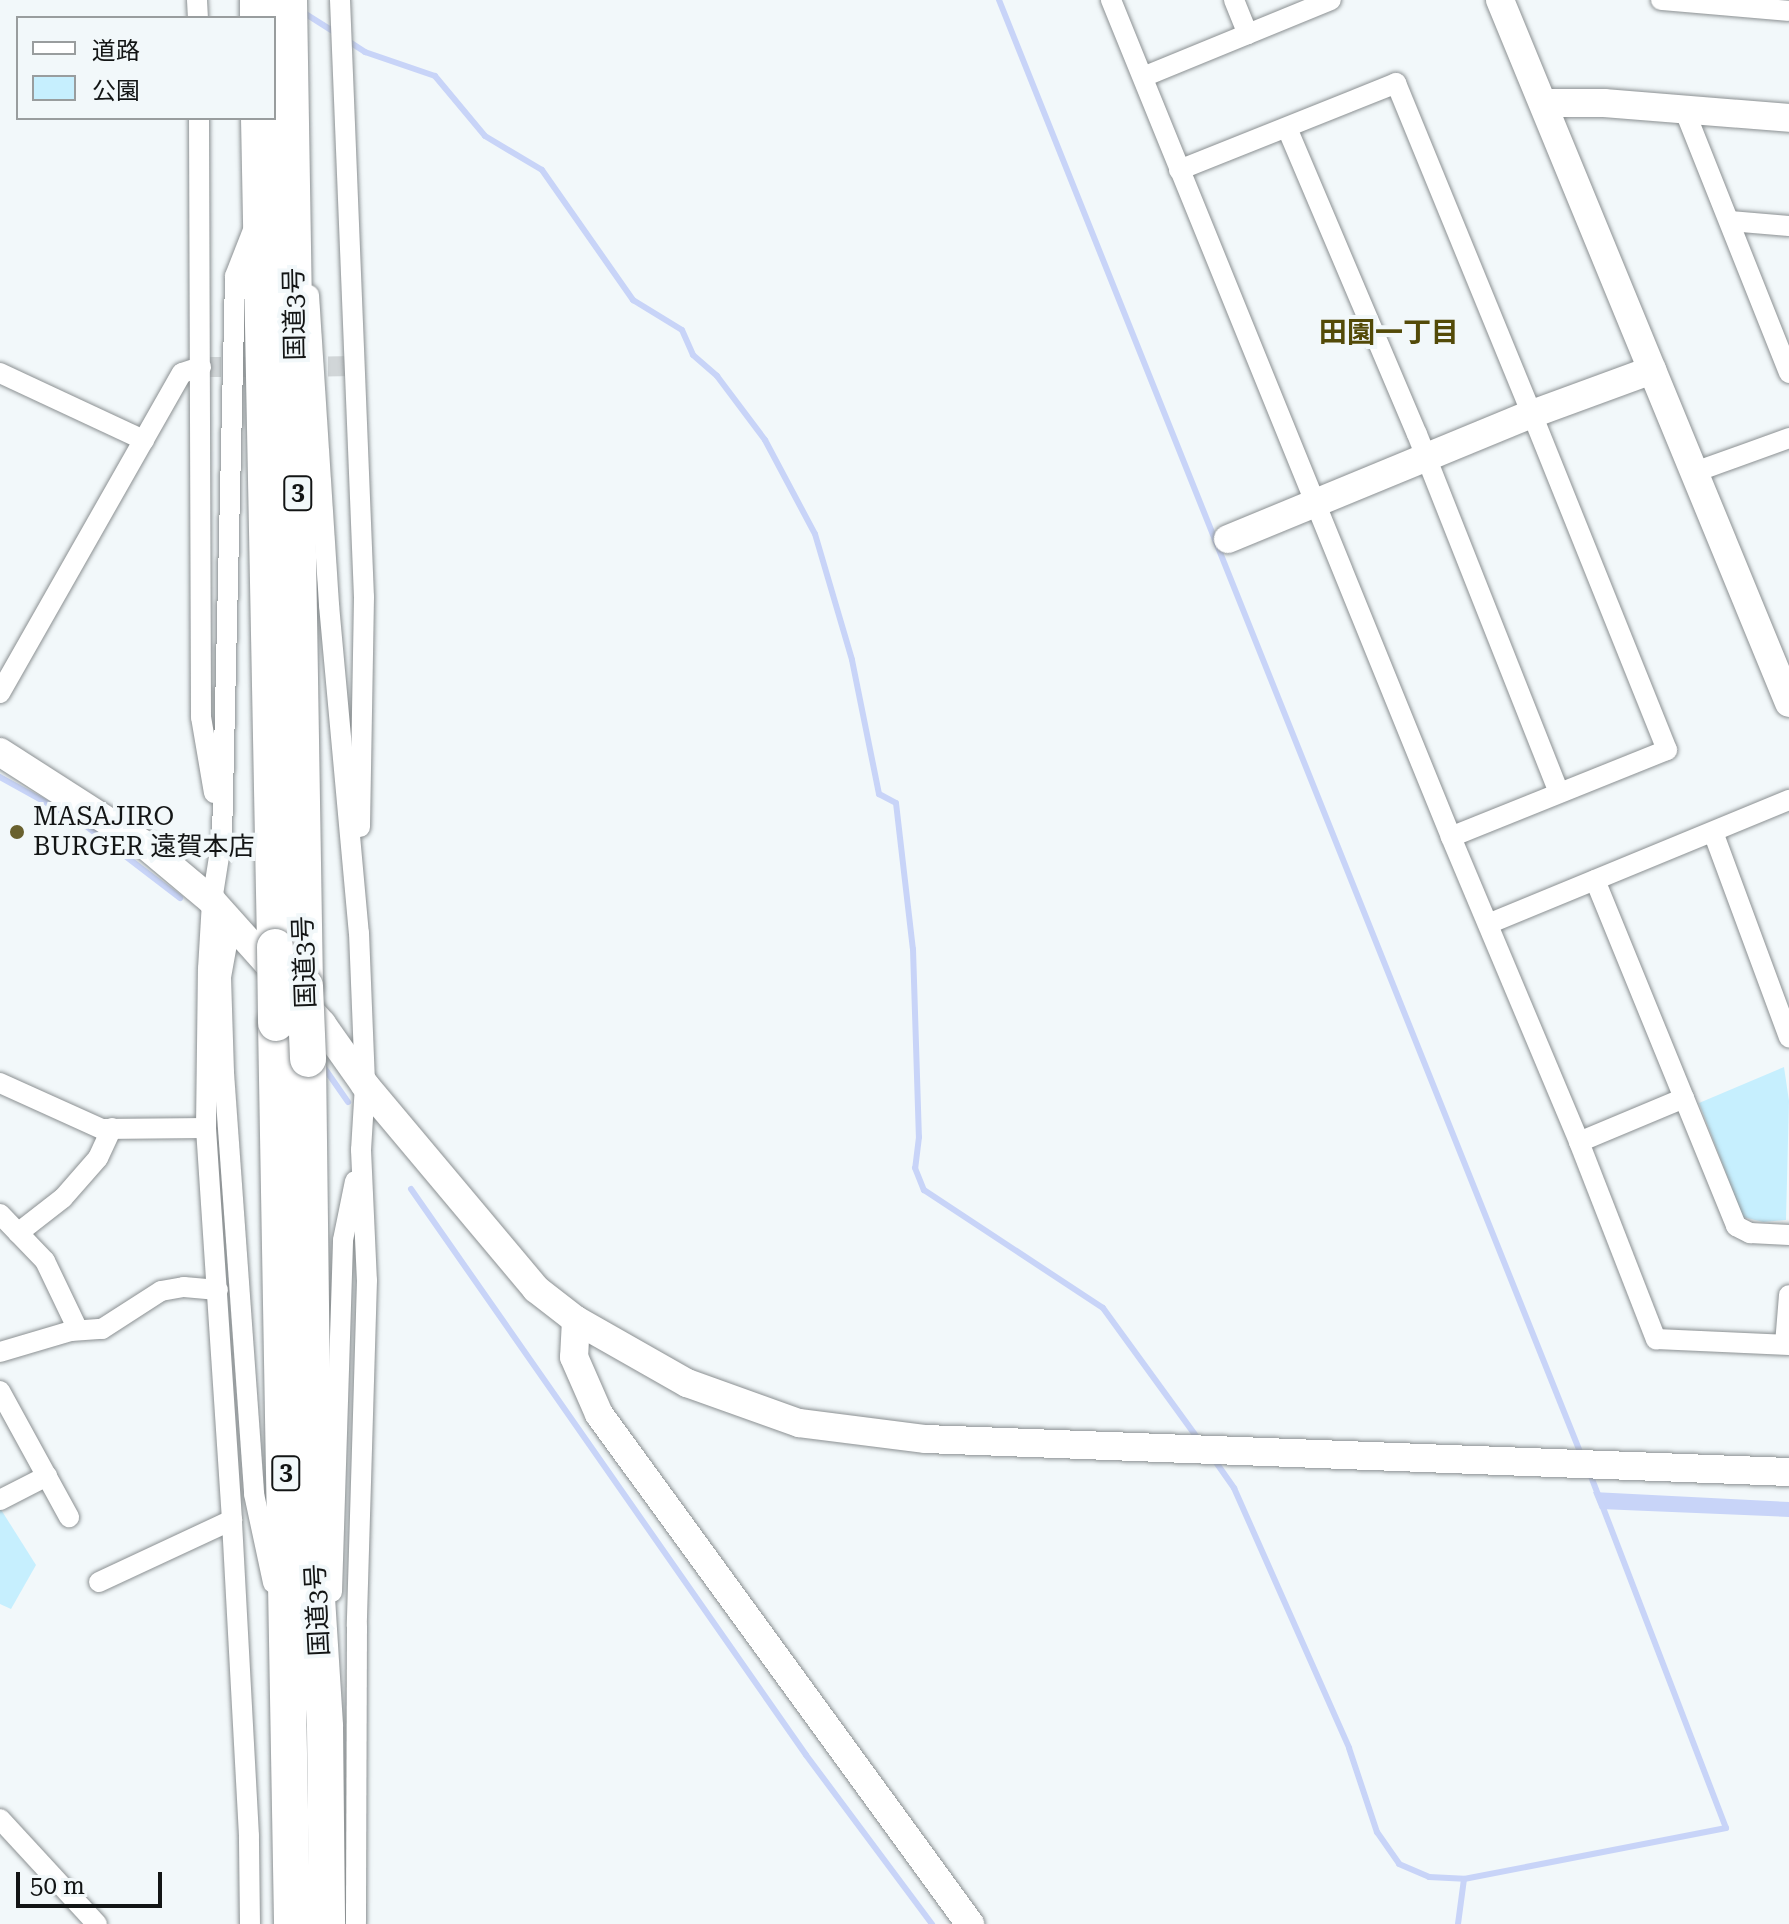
<!DOCTYPE html>
<meta charset="utf-8">
<style>
body{margin:0}
#map{position:relative;width:1789px;height:1924px;overflow:hidden;background:#f2f8fa;font-family:"Roboto Serif","Noto Sans JP",serif}
div>[style]{position:absolute}
.green>*{inset:0;background:#c6effe}
.water>*{inset:0;background:#c8d4f8}
.stream>*{height:6px;margin:-3px;padding:0 3px;transform-origin:3px;border-radius:3px;background:#c8d4f8}
.street-tunnel>*{height:20px;margin-top:-10px;transform-origin:0;background:repeating-linear-gradient(90deg,#d1d6d8 0 20px,transparent 0 30px)}
.roads{filter:drop-shadow(0 0 2px #8b9092) drop-shadow(0 0 2px #8b9092)}
.street>*{height:20px;margin:-10px;padding:0 10px;transform-origin:10px;border-radius:10px;background:#fff}
.secondary>*{height:28px;margin:-14px;padding:0 14px;transform-origin:14px;border-radius:14px;background:#fff}
.highway>*{height:36px;margin:-18px;padding:0 18px;transform-origin:18px;border-radius:18px;background:#fff}
.bridges{filter:drop-shadow(0 0 2px #8b9092) drop-shadow(0 0 2px #8b9092)}
.highway-bridge>*{height:36px;margin:-18px;padding:0 18px;transform-origin:18px;border-radius:18px;background:#fff}
.dots>*{width:22px;height:22px;translate:-50% -50%;box-sizing:border-box;border:4px solid #f2f8fa;border-radius:50%}
span{translate:-50% -50%;white-space:nowrap;text-align:center;line-height:1.15;-webkit-text-stroke:8px #f2f8fa;paint-order:stroke}
.shield-label span{padding:2px 6px;background:#f2f8fa;border:2px solid;border-radius:6px;-webkit-text-stroke-width:0}
.shield-label{font-size:24px;color:#131515;font-weight:700}
.street-label{font-size:26px;color:#131515}
.poi-label{font-size:26px;color:#131515}
.left{translate:0 -50%;text-align:left}
.neighbourhood-label{font-size:28px;color:#534a08;font-weight:700}
.legend{position:absolute;left:16px;top:16px;width:260px;height:104px;box-sizing:border-box;background:#f2f8fa;border:2px solid #999d9e;margin:0;padding:10px 14px;list-style:none;font-size:24px;color:#131515}
.legend li{display:flex;align-items:center;gap:16px;height:40px}
.legend b{width:40px;border:2px solid #999d9e}
.scale{position:absolute;left:16px;top:1872px;width:146px;height:36px;box-sizing:border-box;border:4px solid #131515;border-top:0;padding-left:10px;font-size:24px;line-height:28px;white-space:nowrap;color:#131515;-webkit-text-stroke:6px #f2f8fa;paint-order:stroke}
</style>
<div id="map">
<div class="green">
<div style="clip-path:polygon(1784px 1067px,1789px 1101px,1786px 1220px,1763px 1222px,1743px 1217px,1699px 1103px)"></div>
<div style="clip-path:polygon(0 1508px,36px 1565px,11px 1609px,0 1604px)"></div>
</div>
<div class="water">
<div style="clip-path:polygon(1593px 1492px,1789px 1502px,1789px 1517px,1600px 1509px)"></div>
</div>
<div class="stream">
<div style="left:999px;top:0;width:1566px;rotate:68.19deg"></div>
<div style="left:301px;top:11px;width:41px;rotate:32.2deg"></div>
<div style="left:345px;top:39px;width:24px;rotate:33deg"></div>
<div style="left:365px;top:52px;width:74px;rotate:18.9deg"></div>
<div style="left:435px;top:76px;width:78px;rotate:50.2deg"></div>
<div style="left:485px;top:136px;width:66px;rotate:30.8deg"></div>
<div style="left:542px;top:170px;width:159px;rotate:55deg"></div>
<div style="left:633px;top:300px;width:57px;rotate:31.5deg"></div>
<div style="left:682px;top:330px;width:27px;rotate:66deg"></div>
<div style="left:693px;top:355px;width:32px;rotate:41deg"></div>
<div style="left:717px;top:376px;width:80px;rotate:53.1deg"></div>
<div style="left:765px;top:440px;width:106px;rotate:62deg"></div>
<div style="left:815px;top:534px;width:131px;rotate:73.6deg"></div>
<div style="left:852px;top:660px;width:137px;rotate:78.6deg"></div>
<div style="left:879px;top:794px;width:19px;rotate:28deg"></div>
<div style="left:896px;top:803px;width:147px;rotate:83.4deg"></div>
<div style="left:913px;top:949px;width:188px;rotate:88.2deg"></div>
<div style="left:919px;top:1137px;width:31px;rotate:97deg"></div>
<div style="left:915px;top:1168px;width:24px;rotate:68deg"></div>
<div style="left:924px;top:1190px;width:214px;rotate:33.4deg"></div>
<div style="left:1103px;top:1308px;width:163px;rotate:54deg"></div>
<div style="left:0;top:777px;width:93px;rotate:29.1deg"></div>
<div style="left:81px;top:822px;width:125px;rotate:37.5deg"></div>
<div style="left:323px;top:1066px;width:44px;rotate:55.2deg"></div>
<div style="left:411px;top:1189px;width:690px;rotate:55.09deg"></div>
<div style="left:806px;top:1755px;width:211px;rotate:53.3deg"></div>
<div style="left:1213px;top:1458px;width:37px;rotate:55deg"></div>
<div style="left:1234px;top:1488px;width:284px;rotate:66.1deg"></div>
<div style="left:1349px;top:1748px;width:89px;rotate:71.6deg"></div>
<div style="left:1377px;top:1832px;width:39px;rotate:55deg"></div>
<div style="left:1399px;top:1864px;width:33px;rotate:23deg"></div>
<div style="left:1429px;top:1877px;width:35px;rotate:3deg"></div>
<div style="left:1464px;top:1879px;width:267px;rotate:-11deg"></div>
<div style="left:1726px;top:1828px;width:381px;rotate:-111deg"></div>
<div style="left:1458px;top:1924px;width:45px;rotate:-82.4deg"></div>
</div>
<div class="street-tunnel">
<div style="left:201px;top:367px;width:49px"></div>
<div style="left:298px;top:367px;width:56px;rotate:-1deg"></div>
</div>
<div class="roads">
<div class="street">
<div style="left:197px;top:0;width:18px;rotate:87deg"></div>
<div style="left:340px;top:0;width:597px;rotate:87.7deg"></div>
<div style="left:364px;top:597px;width:230px;rotate:91deg"></div>
<div style="left:1111px;top:0;width:903px;rotate:67.89deg"></div>
<div style="left:1451px;top:837px;width:331px;rotate:67.2deg"></div>
<div style="left:1579px;top:1142px;width:212px;rotate:68.7deg"></div>
<div style="left:1656px;top:1339px;width:133px;rotate:2.6deg"></div>
<div style="left:1234px;top:0;width:37px;rotate:68deg"></div>
<div style="left:1661px;top:0;width:128px;rotate:4.9deg"></div>
<div style="left:1143px;top:77px;width:203px;rotate:-22.3deg"></div>
<div style="left:1684px;top:109px;width:284px;rotate:68.3deg"></div>
<div style="left:199px;top:118px;width:599px;rotate:89.81deg"></div>
<div style="left:201px;top:717px;width:77px;rotate:80.3deg"></div>
<div style="left:1287px;top:128px;width:332px;rotate:67deg"></div>
<div style="left:1417px;top:434px;width:385px;rotate:68.4deg"></div>
<div style="left:1179px;top:170px;width:234px;rotate:-21.8deg"></div>
<div style="left:1396px;top:83px;width:358px;rotate:67.7deg"></div>
<div style="left:1532px;top:414px;width:362px;rotate:68.1deg"></div>
<div style="left:1667px;top:750px;width:233px;rotate:158.1deg"></div>
<div style="left:1730px;top:221px;width:59px;rotate:4.8deg"></div>
<div style="left:309px;top:295px;width:311px;rotate:86.3deg"></div>
<div style="left:329px;top:605px;width:329px;rotate:84.8deg"></div>
<div style="left:359px;top:933px;width:152px;rotate:87.7deg"></div>
<div style="left:365px;top:1085px;width:65px;rotate:93.5deg"></div>
<div style="left:361px;top:1150px;width:130px;rotate:87.4deg"></div>
<div style="left:367px;top:1280px;width:346px;rotate:91.7deg"></div>
<div style="left:357px;top:1626px;width:298px;rotate:90.2deg"></div>
<div style="left:0;top:373px;width:159px;rotate:25deg"></div>
<div style="left:1692px;top:473px;width:103px;rotate:-19.8deg"></div>
<div style="left:0;top:693px;width:368px;rotate:-60.4deg"></div>
<div style="left:182px;top:373px;width:20px;rotate:-18deg"></div>
<div style="left:1713px;top:832px;width:219px;rotate:69.7deg"></div>
<div style="left:1595px;top:880px;width:374px;rotate:67.8deg"></div>
<div style="left:1736px;top:1226px;width:16px;rotate:27deg"></div>
<div style="left:1750px;top:1233px;width:39px;rotate:3deg"></div>
<div style="left:231px;top:922px;width:56px;rotate:100.3deg"></div>
<div style="left:221px;top:977px;width:96px;rotate:88.2deg"></div>
<div style="left:224px;top:1073px;width:422px;rotate:85.9deg"></div>
<div style="left:254px;top:1494px;width:91px;rotate:77.9deg"></div>
<div style="left:1488px;top:924px;width:326px;rotate:-22.4deg"></div>
<div style="left:0;top:1083px;width:112px;rotate:24.3deg"></div>
<div style="left:102px;top:1129px;width:104px;rotate:-0.6deg"></div>
<div style="left:1579px;top:1142px;width:114px;rotate:-22.7deg"></div>
<div style="left:0;top:1214px;width:65px;rotate:46.2deg"></div>
<div style="left:45px;top:1261px;width:76px;rotate:64.4deg"></div>
<div style="left:18px;top:1233px;width:57px;rotate:-37.9deg"></div>
<div style="left:63px;top:1198px;width:53px;rotate:-48.8deg"></div>
<div style="left:98px;top:1158px;width:33px;rotate:-65deg"></div>
<div style="left:1785px;top:1344px;width:49px;rotate:-85.3deg"></div>
<div style="left:0;top:1352px;width:74px;rotate:-16.5deg"></div>
<div style="left:71px;top:1331px;width:31px;rotate:-4deg"></div>
<div style="left:102px;top:1329px;width:70px;rotate:-32.8deg"></div>
<div style="left:161px;top:1291px;width:23px;rotate:-10deg"></div>
<div style="left:184px;top:1287px;width:34px;rotate:5deg"></div>
<div style="left:0;top:1391px;width:144px;rotate:61.3deg"></div>
<div style="left:0;top:1500px;width:53px;rotate:-27.1deg"></div>
<div style="left:99px;top:1582px;width:147px;rotate:-25deg"></div>
<div style="left:332px;top:1592px;width:352px;rotate:-88.2deg"></div>
<div style="left:343px;top:1240px;width:60px;rotate:-78.5deg"></div>
<div style="left:0;top:1819px;width:143px;rotate:47.3deg"></div>
<div style="left:250px;top:1924px;width:88px;rotate:-90.7deg"></div>
<div style="left:249px;top:1836px;width:316px;rotate:-93.1deg"></div>
<div style="left:232px;top:1520px;width:393px;rotate:-93.8deg"></div>
<div style="left:206px;top:1128px;width:159px;rotate:-89.3deg"></div>
<div style="left:208px;top:969px;width:68px;rotate:-86.6deg"></div>
<div style="left:212px;top:901px;width:64px;rotate:-81deg"></div>
<div style="left:222px;top:838px;width:562px;rotate:-88.67deg"></div>
<div style="left:235px;top:276px;width:49px;rotate:-68.6deg"></div>
</div>
<div class="secondary">
<div style="left:1500px;top:0;width:760px;rotate:67.65deg"></div>
<div style="left:1544px;top:103px;width:60px"></div>
<div style="left:1604px;top:103px;width:186px;rotate:4.6deg"></div>
<div style="left:1228px;top:539px;width:329px;rotate:-22.4deg"></div>
<div style="left:1532px;top:414px;width:128px;rotate:-20.1deg"></div>
<div style="left:0;top:752px;width:172px;rotate:32.7deg"></div>
<div style="left:145px;top:845px;width:87px;rotate:39.9deg"></div>
<div style="left:212px;top:901px;width:165px;rotate:48.2deg"></div>
<div style="left:322px;top:1024px;width:75px;rotate:54.8deg"></div>
<div style="left:365px;top:1085px;width:266px;rotate:50deg"></div>
<div style="left:536px;top:1289px;width:51px;rotate:37.8deg"></div>
<div style="left:576px;top:1320px;width:128px;rotate:29.6deg"></div>
<div style="left:687px;top:1383px;width:119px;rotate:19.7deg"></div>
<div style="left:799px;top:1423px;width:128px;rotate:7.2deg"></div>
<div style="left:926px;top:1439px;width:864px;rotate:2.19deg"></div>
<div style="left:576px;top:1320px;width:37px;rotate:93deg"></div>
<div style="left:574px;top:1357px;width:62px;rotate:66.3deg"></div>
<div style="left:599px;top:1414px;width:631px;rotate:53.97deg"></div>
</div>
<div class="highway">
<div style="left:258px;top:0;width:18px;rotate:90deg"></div>
<div style="left:289px;top:0;width:986px;rotate:89.07deg"></div>
<div style="left:259px;top:118px;width:829px;rotate:88.89deg"></div>
<div style="left:276px;top:1023px;width:901px;rotate:88.98deg"></div>
<div style="left:308px;top:1059px;width:491px;rotate:89.3deg"></div>
<div style="left:314px;top:1550px;width:177px;rotate:86.4deg"></div>
<div style="left:325px;top:1727px;width:197px;rotate:89.4deg"></div>
</div>
</div>
<div class="bridges">
<div class="highway-bridge">
<div style="left:275px;top:947px;width:76px;rotate:89.2deg"></div>
<div style="left:305px;top:986px;width:73px;rotate:87.6deg"></div>
</div>
</div>
<div class="dots">
<div style="left:17px;top:832px;background:#69612e"></div>
</div>
<div class="shield-label">
<span style="left:298px;top:493px">3</span>
<span style="left:286px;top:1473px">3</span>
</div>
<div class="street-label">
<span style="left:295px;top:314px;rotate:-91deg">国道3号</span>
<span style="left:305px;top:962px;rotate:-92deg">国道3号</span>
<span style="left:318px;top:1610px;rotate:-93deg">国道3号</span>
</div>
<div class="poi-label">
<span class="left" style="left:33px;top:832px">MASAJIRO<br>BURGER 遠賀本店</span>
</div>
<div class="neighbourhood-label">
<span style="left:1389px;top:333px">田園一丁目</span>
</div>
<ul class="legend">
<li><b style="height:10px;background:#fff"></b>道路</li>
<li><b style="height:22px;background:#c6effe"></b>公園</li>
</ul>
<div class="scale">50 m</div>
</div>
